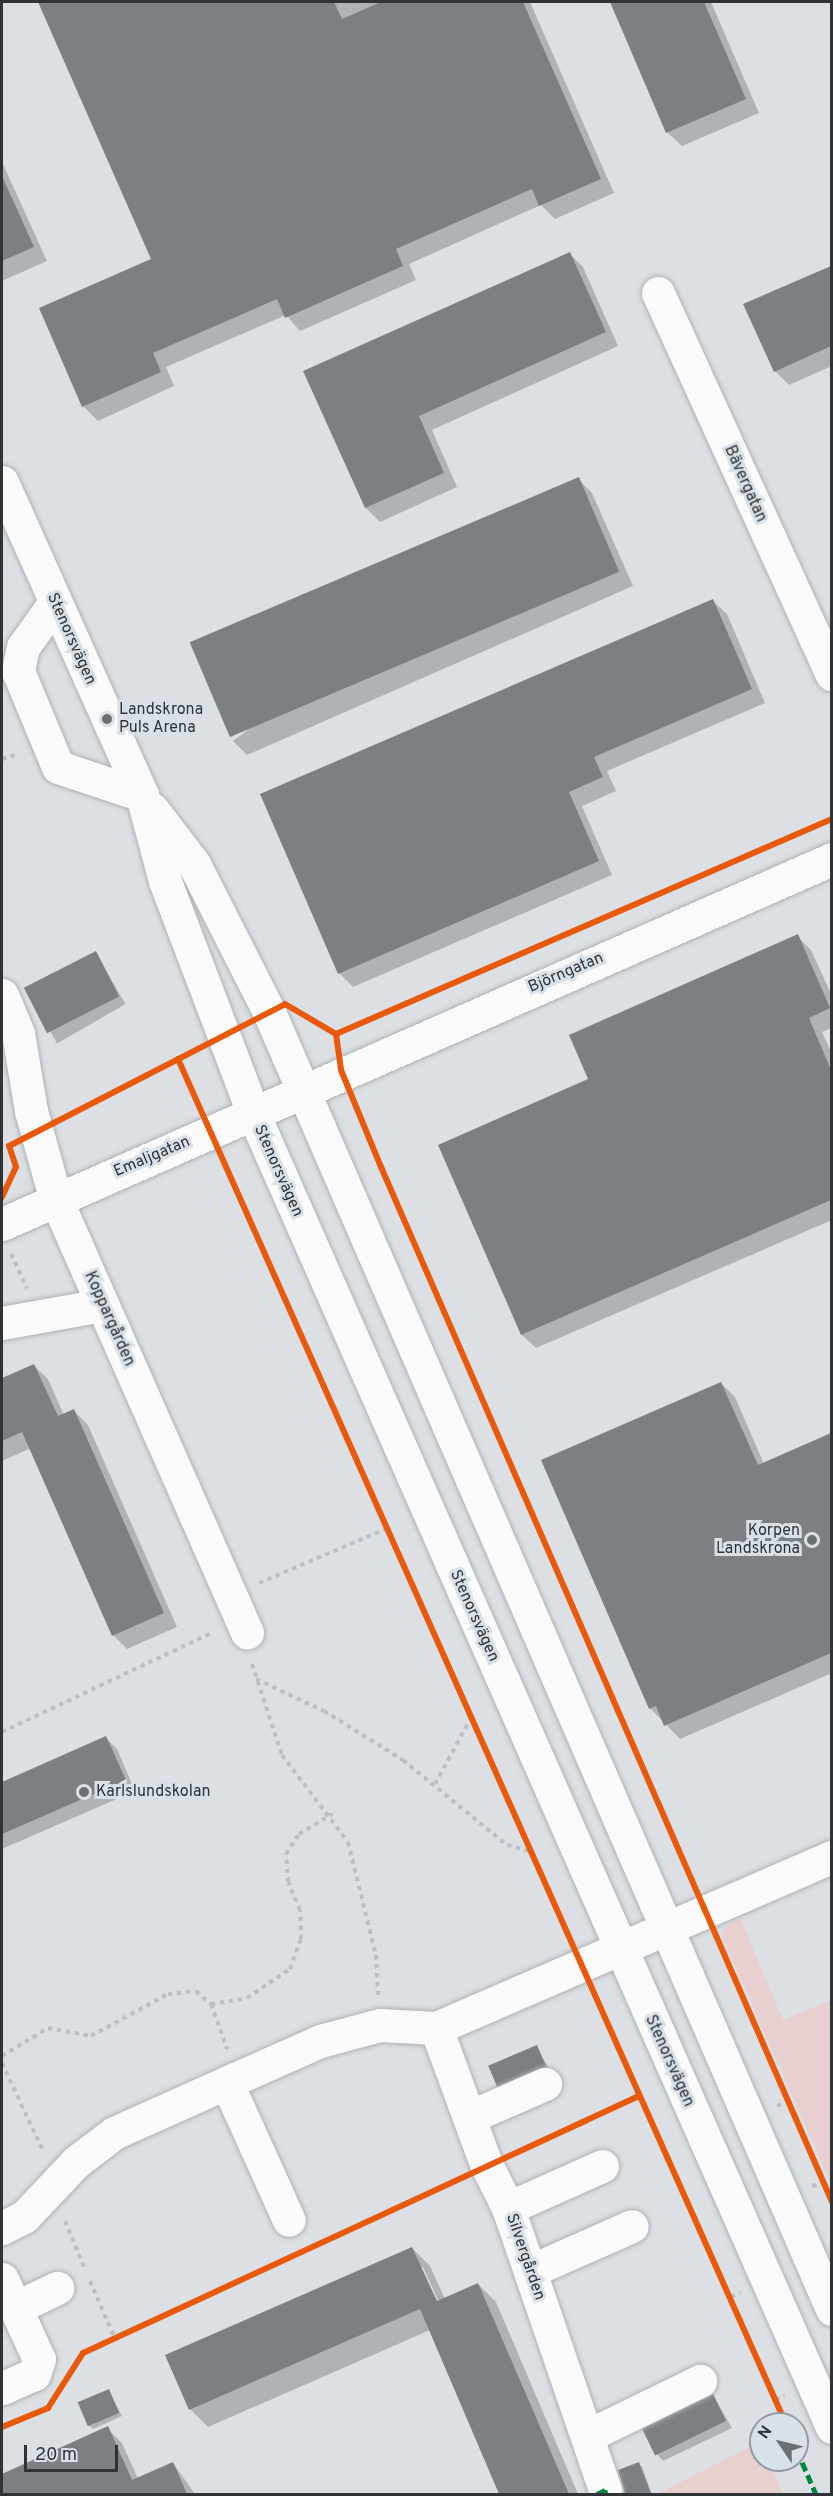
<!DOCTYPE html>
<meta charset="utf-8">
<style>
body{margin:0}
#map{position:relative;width:833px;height:2496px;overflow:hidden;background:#dce0e4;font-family:Overpass,sans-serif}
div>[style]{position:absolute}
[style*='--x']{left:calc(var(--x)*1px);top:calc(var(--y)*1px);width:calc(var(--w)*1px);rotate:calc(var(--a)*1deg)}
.green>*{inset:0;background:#e8cfd0}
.shadow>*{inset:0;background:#0003;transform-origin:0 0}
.building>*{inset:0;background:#7d8083;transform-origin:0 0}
.path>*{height:4px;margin-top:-2px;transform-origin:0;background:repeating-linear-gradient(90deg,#bebfc0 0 4.5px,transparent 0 9px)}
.roads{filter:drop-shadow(0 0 2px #aeb1b4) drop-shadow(0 0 2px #aeb1b4)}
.minor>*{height:33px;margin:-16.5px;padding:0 16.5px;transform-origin:16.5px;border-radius:16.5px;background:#fafafb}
.quiet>*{height:4.5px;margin-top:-2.25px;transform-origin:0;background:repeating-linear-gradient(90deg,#00873e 0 9px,transparent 0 13.5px)}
.cycleway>*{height:6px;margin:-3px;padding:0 3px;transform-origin:3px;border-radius:3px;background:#e8590c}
.dots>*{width:16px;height:16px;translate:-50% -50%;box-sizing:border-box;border:3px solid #d8e0e8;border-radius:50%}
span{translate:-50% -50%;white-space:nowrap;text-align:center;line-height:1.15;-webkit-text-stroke:6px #d8e0e8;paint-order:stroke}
.street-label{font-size:16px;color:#303336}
.poi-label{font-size:16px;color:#303336}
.left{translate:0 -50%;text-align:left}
.right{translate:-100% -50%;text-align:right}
.frame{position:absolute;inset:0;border:3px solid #303336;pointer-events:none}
.north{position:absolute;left:749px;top:2412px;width:60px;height:60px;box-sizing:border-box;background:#d8e0e8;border:2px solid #959ba1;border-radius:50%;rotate:305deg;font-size:16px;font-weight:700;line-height:24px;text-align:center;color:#303336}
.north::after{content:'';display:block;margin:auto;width:21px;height:27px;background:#6c7073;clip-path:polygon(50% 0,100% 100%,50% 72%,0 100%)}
.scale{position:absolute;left:24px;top:2445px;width:94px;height:27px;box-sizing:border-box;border:3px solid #303336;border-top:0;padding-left:8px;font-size:18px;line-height:21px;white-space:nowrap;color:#303336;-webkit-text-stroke:4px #d8e0e8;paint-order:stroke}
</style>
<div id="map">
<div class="green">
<div style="clip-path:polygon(740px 1918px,783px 2020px,831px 2000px,831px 2184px,722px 1937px,723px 1928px)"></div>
<div style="clip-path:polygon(757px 2443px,784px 2494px,657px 2494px)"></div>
</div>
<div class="shadow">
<div style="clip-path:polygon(40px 2px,530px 2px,614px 193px,555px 219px,541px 205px,409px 264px,416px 280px,300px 331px,286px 315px,166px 367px,174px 386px,98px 421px,84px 407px,41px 309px,153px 260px)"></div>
<div style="clip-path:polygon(612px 2px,711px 2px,759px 113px,682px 146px,668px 133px)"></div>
<div style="clip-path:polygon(2px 162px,47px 261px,2px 281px)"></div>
<div style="clip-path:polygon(569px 253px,583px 267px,618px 346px,432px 430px,457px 487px,380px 522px,366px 508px,305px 372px)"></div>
<div style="clip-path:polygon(832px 267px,832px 366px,789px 385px,775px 371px,745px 305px)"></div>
<div style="clip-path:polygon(578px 479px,592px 493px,633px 586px,247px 755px,233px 741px)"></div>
<div style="clip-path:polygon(713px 601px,727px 614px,765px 703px,607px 771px,616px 791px,582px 806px,612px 875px,353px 987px,339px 973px)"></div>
<div style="clip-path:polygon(797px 936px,811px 950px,832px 996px,832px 1028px,822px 1032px,832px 1054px,832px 1220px,536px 1348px,522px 1335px,440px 1146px,590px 1080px)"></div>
<div style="left:96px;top:953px;width:59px;height:79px;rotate:60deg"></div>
<div style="clip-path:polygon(34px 1366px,48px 1379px,64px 1415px,74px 1411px,88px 1425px,177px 1627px,127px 1649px,113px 1635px,31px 1448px,2px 1461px,2px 1380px)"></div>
<div style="clip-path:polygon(721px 1383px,735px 1397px,764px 1464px,832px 1435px,832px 1673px,680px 1739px,650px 1708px)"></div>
<div style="clip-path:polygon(106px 1738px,117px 1749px,135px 1791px,2px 1849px,2px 1783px)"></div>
<div style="clip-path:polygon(536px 2047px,552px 2073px,504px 2092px,497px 2084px)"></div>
<div style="clip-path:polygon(evenodd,412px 2248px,430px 2266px,445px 2299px,478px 2284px,496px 2302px,578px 2494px,501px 2494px,430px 2330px,208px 2427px,190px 2409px,412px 2248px,420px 2267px,423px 2267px,441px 2307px,439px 2308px,420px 2267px)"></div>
<div style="clip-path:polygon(109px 2391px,122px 2416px,93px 2429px,89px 2425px)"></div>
<div style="clip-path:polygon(713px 2395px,732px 2428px,663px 2461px,656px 2453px)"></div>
<div style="clip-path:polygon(107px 2428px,122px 2443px,138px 2479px,173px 2463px,195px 2494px,2px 2494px,2px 2475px)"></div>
<div style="clip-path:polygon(638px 2464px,642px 2467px,652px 2494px,627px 2494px,620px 2471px)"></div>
</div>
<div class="building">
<div style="clip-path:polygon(38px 2px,334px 2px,342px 19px,381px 2px,523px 2px,601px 179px,539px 206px,532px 189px,396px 249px,403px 266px,285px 318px,277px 299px,153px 353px,161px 372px,82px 407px,39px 308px,151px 259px)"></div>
<div style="clip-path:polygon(610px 2px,704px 2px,746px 99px,666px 133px)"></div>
<div style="clip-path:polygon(2px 176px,34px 247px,2px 261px)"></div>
<div style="clip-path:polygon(570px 252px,606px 332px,419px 416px,444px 473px,365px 508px,303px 371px)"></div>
<div style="clip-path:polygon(831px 266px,831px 346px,774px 372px,743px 304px)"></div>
<div style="left:579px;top:477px;width:103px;height:423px;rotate:67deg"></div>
<div style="clip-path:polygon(713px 599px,752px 689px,594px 757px,603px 777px,569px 792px,599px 861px,338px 974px,260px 794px)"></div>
<div style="clip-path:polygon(798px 934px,830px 1008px,809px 1018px,831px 1070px,831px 1200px,521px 1335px,438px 1145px,588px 1079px,569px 1035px)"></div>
<div style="left:96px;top:951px;width:51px;height:81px;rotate:63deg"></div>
<div style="clip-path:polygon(34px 1364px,58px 1416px,74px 1409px,164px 1613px,112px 1636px,22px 1432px,2px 1441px,2px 1378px)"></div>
<div style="clip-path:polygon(721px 1382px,758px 1465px,831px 1433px,831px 1653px,664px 1726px,656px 1706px,649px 1709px,541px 1460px)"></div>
<div style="clip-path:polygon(106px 1736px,126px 1780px,2px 1834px,2px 1782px)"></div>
<div style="left:537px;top:2045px;width:23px;height:53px;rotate:67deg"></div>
<div style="clip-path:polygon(412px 2247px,437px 2301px,478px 2283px,569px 2494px,499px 2494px,420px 2309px,189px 2410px,165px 2355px)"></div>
<div style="left:109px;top:2389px;width:26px;height:34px;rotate:67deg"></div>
<div style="left:713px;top:2394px;width:30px;height:79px;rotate:64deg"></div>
<div style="clip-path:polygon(108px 2426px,132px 2480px,173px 2462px,187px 2494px,2px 2494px,2px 2474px)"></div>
<div style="clip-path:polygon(639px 2462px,651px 2494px,625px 2494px,618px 2470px)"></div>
</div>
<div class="path">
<div style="--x:2;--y:759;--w:17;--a:-17"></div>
<div style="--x:11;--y:1254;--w:38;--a:65"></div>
<div style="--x:259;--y:1583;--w:140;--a:-23.1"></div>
<div style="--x:252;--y:1664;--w:96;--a:71.8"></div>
<div style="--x:282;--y:1755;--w:109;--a:52.8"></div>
<div style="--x:348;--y:1842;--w:116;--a:76.1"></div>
<div style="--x:376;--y:1955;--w:40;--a:87.1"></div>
<div style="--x:256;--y:1679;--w:75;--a:25.2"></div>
<div style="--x:324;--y:1711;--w:93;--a:31.8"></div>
<div style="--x:403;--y:1760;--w:134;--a:39.3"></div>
<div style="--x:507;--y:1845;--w:27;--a:15"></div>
<div style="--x:2;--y:1732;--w:231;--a:-25.3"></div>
<div style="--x:435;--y:1784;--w:77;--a:-61.4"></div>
<div style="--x:211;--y:2004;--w:36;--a:-9"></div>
<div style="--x:247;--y:1998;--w:52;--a:-34"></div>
<div style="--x:290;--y:1969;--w:32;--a:-70"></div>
<div style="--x:301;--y:1939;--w:29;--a:-92"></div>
<div style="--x:300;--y:1910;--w:30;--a:-113"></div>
<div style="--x:288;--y:1882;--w:28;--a:-94"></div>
<div style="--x:286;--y:1854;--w:24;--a:-57"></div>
<div style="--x:299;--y:1834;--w:39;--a:-31"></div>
<div style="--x:2;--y:2056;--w:54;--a:-31.3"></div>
<div style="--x:48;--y:2028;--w:44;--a:10.5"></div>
<div style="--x:91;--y:2036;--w:88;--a:-28.6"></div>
<div style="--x:168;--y:1994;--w:28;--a:-6"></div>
<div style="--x:196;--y:1991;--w:20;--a:41"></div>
<div style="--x:211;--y:2004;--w:48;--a:70.4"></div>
<div style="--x:2;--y:2063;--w:97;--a:65"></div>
<div style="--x:777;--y:2106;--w:12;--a:-24"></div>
<div style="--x:812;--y:2186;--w:11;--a:-15"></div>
<div style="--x:65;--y:2221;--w:52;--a:67.4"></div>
<div style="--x:90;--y:2281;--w:63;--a:66.7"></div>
<div style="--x:731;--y:2297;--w:10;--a:-24"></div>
<div style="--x:775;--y:2399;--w:10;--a:-17"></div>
</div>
<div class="roads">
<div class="minor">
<div style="--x:658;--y:293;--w:419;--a:65.5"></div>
<div style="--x:2;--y:482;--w:343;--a:65.9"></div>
<div style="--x:142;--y:795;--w:89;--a:75"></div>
<div style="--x:165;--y:881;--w:248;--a:69.2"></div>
<div style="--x:253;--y:1113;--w:1436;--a:66.22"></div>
<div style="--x:55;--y:602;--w:55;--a:125.4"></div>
<div style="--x:23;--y:647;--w:25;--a:102"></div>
<div style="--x:18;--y:671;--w:104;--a:67.4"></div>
<div style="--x:58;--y:767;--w:89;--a:18.4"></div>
<div style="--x:152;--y:809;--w:69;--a:52.6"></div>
<div style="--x:194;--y:864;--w:166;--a:63.1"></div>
<div style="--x:269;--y:1012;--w:1414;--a:66.54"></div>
<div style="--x:2;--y:995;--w:41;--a:67.2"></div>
<div style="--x:18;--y:1033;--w:79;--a:80.5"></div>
<div style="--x:31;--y:1111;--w:89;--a:74.4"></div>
<div style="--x:55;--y:1197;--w:476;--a:66.2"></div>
<div style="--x:2;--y:1224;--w:907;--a:-23.74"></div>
<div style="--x:2;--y:1323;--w:102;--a:-10.2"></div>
<div style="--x:436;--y:2028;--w:145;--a:69.8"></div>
<div style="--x:486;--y:2164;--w:49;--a:63.4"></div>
<div style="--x:508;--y:2208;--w:298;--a:71"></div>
<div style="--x:227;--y:2083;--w:150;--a:65.7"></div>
<div style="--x:469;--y:2117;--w:83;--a:-23.5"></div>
<div style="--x:508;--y:2208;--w:103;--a:-24.1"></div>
<div style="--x:2;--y:2228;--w:25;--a:-27"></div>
<div style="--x:24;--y:2217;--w:76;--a:-46.6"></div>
<div style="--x:76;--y:2162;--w:48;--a:-37.3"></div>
<div style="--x:114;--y:2133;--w:135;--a:-24.1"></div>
<div style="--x:237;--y:2078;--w:91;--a:-24"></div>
<div style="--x:320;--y:2041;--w:62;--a:-14.9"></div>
<div style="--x:380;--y:2025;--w:56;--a:3.1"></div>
<div style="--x:436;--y:2028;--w:431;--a:-23.4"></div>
<div style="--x:530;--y:2271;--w:111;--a:-23.8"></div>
<div style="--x:2;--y:2279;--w:88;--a:65.2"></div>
<div style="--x:39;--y:2359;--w:16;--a:108"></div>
<div style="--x:34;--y:2374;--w:35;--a:156"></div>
<div style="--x:15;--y:2308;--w:47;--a:-25.5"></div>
<div style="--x:587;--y:2436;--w:126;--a:-26"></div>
</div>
</div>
<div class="quiet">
<div style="--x:797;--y:2450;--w:48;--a:66.6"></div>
<div style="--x:597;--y:2494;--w:9;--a:-27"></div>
<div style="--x:605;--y:2490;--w:4;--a:76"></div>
</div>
<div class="cycleway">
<div style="--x:336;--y:1034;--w:36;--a:82"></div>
<div style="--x:341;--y:1070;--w:105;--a:67.6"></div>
<div style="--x:381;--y:1167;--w:1129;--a:66.45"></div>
<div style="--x:178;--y:1059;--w:1494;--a:65.99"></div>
<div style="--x:2;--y:1197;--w:33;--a:-65"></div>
<div style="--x:16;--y:1167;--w:22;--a:-108"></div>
<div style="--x:9;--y:1146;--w:310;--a:-27.2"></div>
<div style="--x:285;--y:1004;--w:59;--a:30.5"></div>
<div style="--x:336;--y:1034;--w:541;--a:-23.44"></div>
<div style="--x:2;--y:2427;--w:50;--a:-22.4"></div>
<div style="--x:48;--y:2408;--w:65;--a:-57.5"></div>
<div style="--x:83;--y:2353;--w:613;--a:-24.81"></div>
</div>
<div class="dots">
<div style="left:107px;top:719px;background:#6c7073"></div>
<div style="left:812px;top:1540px;background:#6c7073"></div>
<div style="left:84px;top:1792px;background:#6c7073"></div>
</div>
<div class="street-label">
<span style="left:745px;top:484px;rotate:66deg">Bävergatan</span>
<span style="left:71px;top:639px;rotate:66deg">Stenorsvägen</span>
<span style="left:566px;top:973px;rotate:-23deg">Björngatan</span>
<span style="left:152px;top:1157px;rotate:-23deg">Emaljgatan</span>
<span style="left:278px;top:1171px;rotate:66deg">Stenorsvägen</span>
<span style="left:109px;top:1319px;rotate:66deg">Koppargården</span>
<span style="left:474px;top:1616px;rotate:66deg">Stenorsvägen</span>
<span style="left:669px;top:2061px;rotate:66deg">Stenorsvägen</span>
<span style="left:525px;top:2257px;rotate:71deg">Silvergården</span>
</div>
<div class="poi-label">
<span class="left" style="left:119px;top:719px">Landskrona<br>Puls Arena</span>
<span class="right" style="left:800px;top:1540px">Korpen<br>Landskrona</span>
<span class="left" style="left:96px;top:1792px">Karlslundskolan</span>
</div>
<div class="frame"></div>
<div class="north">N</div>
<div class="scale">20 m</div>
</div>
